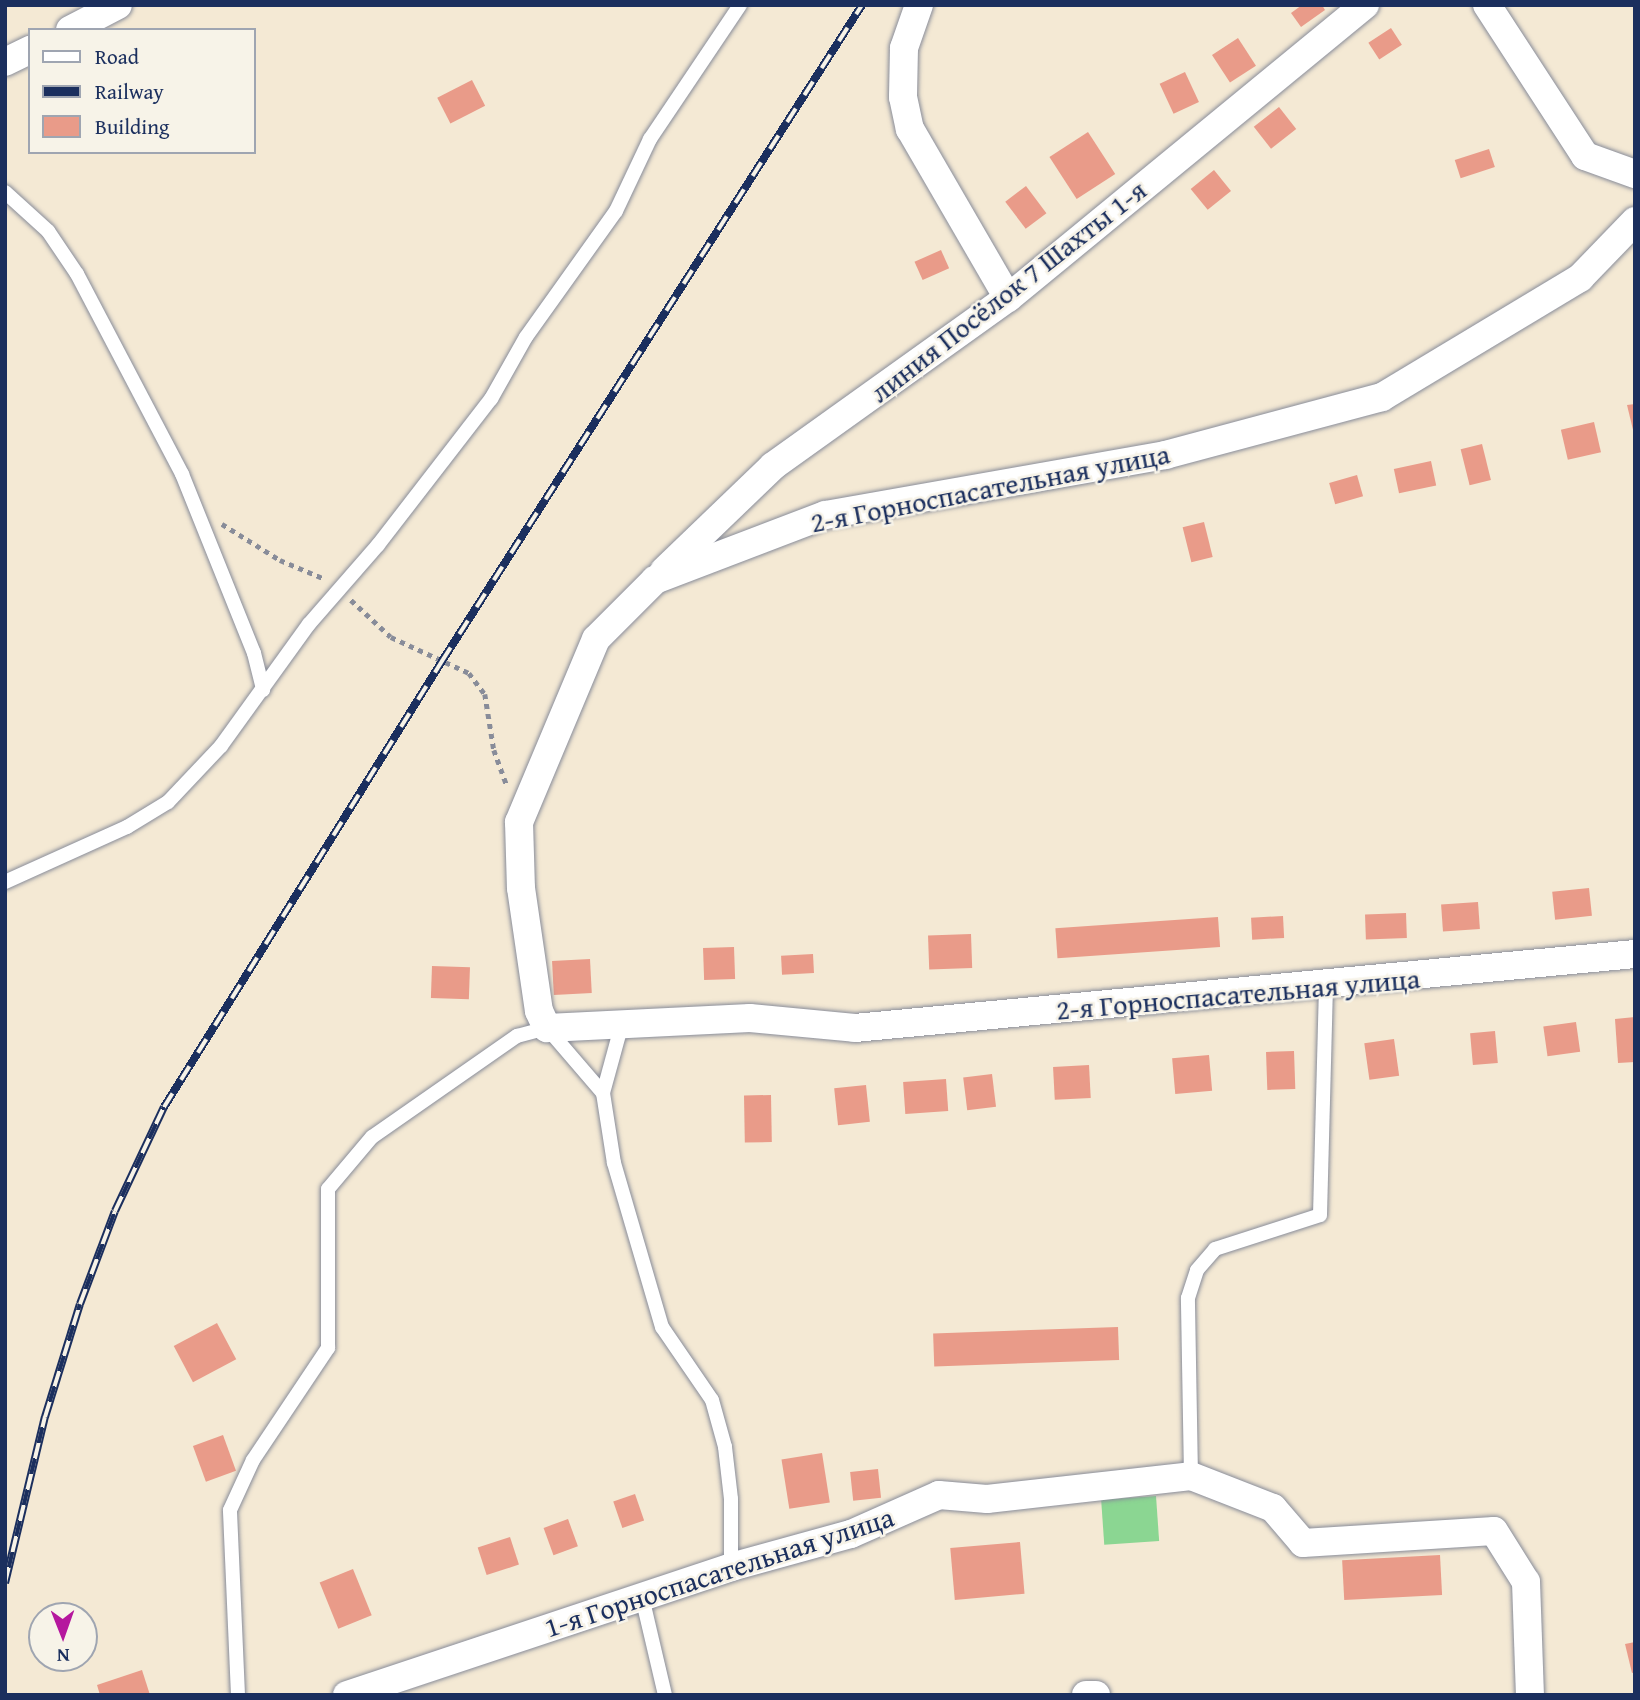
<!DOCTYPE html>
<meta charset="utf-8">
<style>
body{margin:0}
#map{position:relative;width:1640px;height:1700px;overflow:hidden;background:#f4e9d4;font-family:"Gentium Book Plus",serif}
div>[style]{position:absolute}
[style*='--x']{left:calc(var(--x)*1px);top:calc(var(--y)*1px);width:calc(var(--w)*1px);rotate:calc(var(--a)*1deg)}
.green>*{inset:0;background:#8bd692;transform-origin:0 0}
.building>*{inset:0;background:#e99b89;transform-origin:0 0}
.path>*{height:4.5px;margin-top:-2.25px;transform-origin:0;background:repeating-linear-gradient(90deg,#888c99 0 5px,transparent 0 10px)}
.roads{filter:drop-shadow(0 0 2px #888c99) drop-shadow(0 0 2px #888c99)}
.lane>*{height:14px;margin:-7px;padding:0 7px;transform-origin:7px;border-radius:7px;background:#fff}
.street>*{height:28px;margin:-14px;padding:0 14px;transform-origin:14px;border-radius:14px;background:#fff}
.rail>*{height:8px;margin-top:-4px;transform-origin:0;background:repeating-linear-gradient(90deg,#f7f3e8 0 16px,#1b2f5e 0 32px);box-sizing:border-box;border-block:2px solid #1b2f5e}
span{translate:-50% -50%;white-space:nowrap;text-align:center;line-height:1.15;-webkit-text-stroke:5px #f7f3e8;paint-order:stroke}
.street-label{font-size:28px;color:#1b2f5e}
.frame{position:absolute;inset:0;border:7px solid #1b2f5e;pointer-events:none}
.legend{position:absolute;left:28px;top:28px;width:228px;height:126px;box-sizing:border-box;background:#f7f3e8;border:2px solid #9fa5b1;margin:0;padding:9px 12px;list-style:none;font-size:21px;color:#1b2f5e}
.legend li{display:flex;align-items:center;gap:14px;height:35px}
.legend b{width:35px;border:2px solid #9fa5b1}
.north{position:absolute;left:28px;top:1602px;width:70px;height:70px;box-sizing:border-box;background:#f7f3e8;border:2px solid #9fa5b1;border-radius:50%;rotate:179deg;font-size:19px;font-weight:700;line-height:28px;text-align:center;color:#1b2f5e}
.north::after{content:'';display:block;margin:auto;width:24px;height:32px;background:#b5179e;clip-path:polygon(50% 0,100% 100%,50% 72%,0 100%)}
</style>
<div id="map">
<div class="green">
<div style="left:1156px;top:1496px;width:45px;height:55px;rotate:86deg"></div>
</div>
<div class="building">
<div style="clip-path:polygon(1302px 5px,1322px 5px,1325px 10px,1301px 27px,1291px 13px)"></div>
<div style="left:1391px;top:28px;width:20px;height:27px;rotate:57deg"></div>
<div style="left:1238px;top:38px;width:33px;height:31px;rotate:57deg"></div>
<div style="left:1185px;top:72px;width:33px;height:28px;rotate:65deg"></div>
<div style="left:472px;top:80px;width:29px;height:39px;rotate:63deg"></div>
<div style="left:1279px;top:107px;width:28px;height:32px;rotate:52deg"></div>
<div style="left:1088px;top:132px;width:50px;height:46px;rotate:57deg"></div>
<div style="left:1489px;top:149px;width:19px;height:36px;rotate:72deg"></div>
<div style="left:1214px;top:170px;width:27px;height:30px;rotate:51deg"></div>
<div style="left:1026px;top:186px;width:34px;height:26px;rotate:53deg"></div>
<div style="left:941px;top:250px;width:20px;height:29px;rotate:66deg"></div>
<div style="clip-path:polygon(1635px 404px,1635px 434px,1634px 434px,1627px 405px)"></div>
<div style="left:1594px;top:422px;width:31px;height:34px;rotate:77deg"></div>
<div style="left:1482px;top:444px;width:37px;height:22px;rotate:76deg"></div>
<div style="left:1431px;top:461px;width:25px;height:38px;rotate:78deg"></div>
<div style="left:1357px;top:475px;width:22px;height:29px;rotate:74deg"></div>
<div style="left:1204px;top:522px;width:36px;height:22px;rotate:76deg"></div>
<div style="left:1589px;top:888px;width:28px;height:37px;rotate:84deg"></div>
<div style="left:1478px;top:902px;width:27px;height:37px;rotate:86deg"></div>
<div style="left:1406px;top:913px;width:25px;height:41px;rotate:88deg"></div>
<div style="left:1283px;top:916px;width:22px;height:32px;rotate:87deg"></div>
<div style="left:1218px;top:917px;width:30px;height:163px;rotate:86deg"></div>
<div style="left:971px;top:934px;width:34px;height:43px;rotate:88deg"></div>
<div style="left:734px;top:947px;width:32px;height:31px;rotate:88deg"></div>
<div style="left:813px;top:954px;width:19px;height:32px;rotate:87deg"></div>
<div style="left:590px;top:959px;width:34px;height:38px;rotate:87deg"></div>
<div style="left:432px;top:966px;width:38px;height:32px;rotate:2deg"></div>
<div style="clip-path:polygon(1635px 1017px,1635px 1062px,1618px 1063px,1615px 1019px)"></div>
<div style="left:1576px;top:1022px;width:30px;height:33px;rotate:82deg"></div>
<div style="left:1495px;top:1031px;width:32px;height:25px;rotate:85deg"></div>
<div style="left:1394px;top:1039px;width:37px;height:30px;rotate:82deg"></div>
<div style="left:1294px;top:1051px;width:38px;height:28px;rotate:88deg"></div>
<div style="left:1209px;top:1055px;width:36px;height:37px;rotate:85deg"></div>
<div style="left:1089px;top:1065px;width:33px;height:36px;rotate:87deg"></div>
<div style="left:992px;top:1074px;width:33px;height:29px;rotate:83deg"></div>
<div style="left:946px;top:1079px;width:32px;height:43px;rotate:86deg"></div>
<div style="left:866px;top:1085px;width:37px;height:32px;rotate:84deg"></div>
<div style="left:771px;top:1095px;width:47px;height:27px;rotate:89deg"></div>
<div style="left:217px;top:1323px;width:41px;height:49px;rotate:62deg"></div>
<div style="left:1118px;top:1327px;width:33px;height:185px;rotate:88deg"></div>
<div style="left:223px;top:1435px;width:38px;height:32px;rotate:70deg"></div>
<div style="left:822px;top:1453px;width:50px;height:41px;rotate:81deg"></div>
<div style="left:878px;top:1469px;width:29px;height:28px;rotate:84deg"></div>
<div style="left:635px;top:1494px;width:28px;height:23px;rotate:71deg"></div>
<div style="left:568px;top:1519px;width:29px;height:26px;rotate:70deg"></div>
<div style="left:510px;top:1537px;width:29px;height:34px;rotate:72deg"></div>
<div style="left:1020px;top:1542px;width:52px;height:70px;rotate:85deg"></div>
<div style="left:1440px;top:1555px;width:40px;height:98px;rotate:87deg"></div>
<div style="left:353px;top:1569px;width:50px;height:36px;rotate:68deg"></div>
<div style="clip-path:polygon(1635px 1642px,1635px 1672px,1632px 1673px,1625px 1644px)"></div>
<div style="clip-path:polygon(142px 1670px,150px 1695px,100px 1695px,97px 1685px)"></div>
</div>
<div class="path">
<div style="--x:222;--y:524;--w:68;--a:31.8"></div>
<div style="--x:280;--y:560;--w:49;--a:22.9"></div>
<div style="--x:351;--y:600;--w:54;--a:42.8"></div>
<div style="--x:391;--y:637;--w:86;--a:24.8"></div>
<div style="--x:469;--y:673;--w:26;--a:53"></div>
<div style="--x:485;--y:694;--w:57;--a:80.9"></div>
<div style="--x:494;--y:750;--w:37;--a:70"></div>
</div>
<div class="roads">
<div class="lane">
<div style="--x:5;--y:192;--w:58;--a:42.2"></div>
<div style="--x:48;--y:231;--w:52;--a:56"></div>
<div style="--x:77;--y:274;--w:226;--a:62.3"></div>
<div style="--x:182;--y:474;--w:193;--a:68.1"></div>
<div style="--x:254;--y:653;--w:38;--a:76"></div>
<div style="--x:5;--y:882;--w:134;--a:-24.3"></div>
<div style="--x:127;--y:827;--w:48;--a:-31.4"></div>
<div style="--x:168;--y:802;--w:77;--a:-46.6"></div>
<div style="--x:221;--y:746;--w:150;--a:-54.2"></div>
<div style="--x:309;--y:624;--w:105;--a:-48.9"></div>
<div style="--x:378;--y:545;--w:185;--a:-52.3"></div>
<div style="--x:491;--y:399;--w:71;--a:-60.6"></div>
<div style="--x:526;--y:337;--w:155;--a:-54.5"></div>
<div style="--x:616;--y:211;--w:80;--a:-64.7"></div>
<div style="--x:650;--y:139;--w:161;--a:-56.1"></div>
<div style="--x:603;--y:1093;--w:68;--a:-74.7"></div>
<div style="--x:1191;--y:1476;--w:178;--a:-91"></div>
<div style="--x:1188;--y:1298;--w:29;--a:-72"></div>
<div style="--x:1197;--y:1270;--w:28;--a:-49"></div>
<div style="--x:1215;--y:1249;--w:110;--a:-17.9"></div>
<div style="--x:1320;--y:1215;--w:228;--a:-88.5"></div>
<div style="--x:642;--y:1597;--w:101;--a:76.8"></div>
<div style="--x:238;--y:1695;--w:185;--a:-92.5"></div>
<div style="--x:230;--y:1510;--w:55;--a:-65.3"></div>
<div style="--x:253;--y:1460;--w:135;--a:-56.2"></div>
<div style="--x:328;--y:1348;--w:159;--a:-90"></div>
<div style="--x:328;--y:1189;--w:68;--a:-49.8"></div>
<div style="--x:372;--y:1137;--w:177;--a:-34.9"></div>
<div style="--x:517;--y:1036;--w:31;--a:-15"></div>
<div style="--x:547;--y:1028;--w:86;--a:49.3"></div>
<div style="--x:603;--y:1093;--w:71;--a:81.1"></div>
<div style="--x:614;--y:1163;--w:171;--a:73.7"></div>
<div style="--x:662;--y:1327;--w:88;--a:55.6"></div>
<div style="--x:712;--y:1400;--w:49;--a:74.5"></div>
<div style="--x:725;--y:1447;--w:52;--a:83.4"></div>
<div style="--x:731;--y:1499;--w:68;--a:90"></div>
</div>
<div class="street">
<div style="--x:919;--y:5;--w:46;--a:109.2"></div>
<div style="--x:904;--y:48;--w:49;--a:91.2"></div>
<div style="--x:903;--y:97;--w:33;--a:78"></div>
<div style="--x:910;--y:129;--w:195;--a:59.9"></div>
<div style="--x:1487;--y:5;--w:180;--a:57"></div>
<div style="--x:1585;--y:156;--w:53;--a:19.8"></div>
<div style="--x:70;--y:30;--w:54;--a:-27.5"></div>
<div style="--x:5;--y:62;--w:28;--a:-26"></div>
<div style="--x:1635;--y:221;--w:79;--a:134"></div>
<div style="--x:1580;--y:278;--w:231;--a:149"></div>
<div style="--x:1382;--y:397;--w:224;--a:165"></div>
<div style="--x:1166;--y:455;--w:346;--a:170"></div>
<div style="--x:825;--y:515;--w:182;--a:159.1"></div>
<div style="--x:655;--y:580;--w:83;--a:135"></div>
<div style="--x:596;--y:639;--w:199;--a:112.8"></div>
<div style="--x:519;--y:822;--w:66;--a:88.3"></div>
<div style="--x:521;--y:888;--w:124;--a:81.7"></div>
<div style="--x:539;--y:1011;--w:19;--a:65"></div>
<div style="--x:547;--y:1028;--w:203;--a:-2.8"></div>
<div style="--x:750;--y:1018;--w:105;--a:5.4"></div>
<div style="--x:855;--y:1028;--w:784;--a:-5.42"></div>
<div style="--x:664;--y:571;--w:151;--a:-43.9"></div>
<div style="--x:773;--y:466;--w:289;--a:-35.6"></div>
<div style="--x:1008;--y:298;--w:462;--a:-39.4"></div>
<div style="--x:347;--y:1695;--w:405;--a:-18.4"></div>
<div style="--x:731;--y:1567;--w:124;--a:-15.4"></div>
<div style="--x:851;--y:1534;--w:96;--a:-23.9"></div>
<div style="--x:939;--y:1495;--w:48;--a:4.8"></div>
<div style="--x:987;--y:1499;--w:205;--a:-6.4"></div>
<div style="--x:1191;--y:1476;--w:88;--a:21.3"></div>
<div style="--x:1273;--y:1508;--w:46;--a:49.4"></div>
<div style="--x:1303;--y:1543;--w:191;--a:-3.6"></div>
<div style="--x:1494;--y:1531;--w:60;--a:57.9"></div>
<div style="--x:1526;--y:1582;--w:113;--a:88"></div>
<div style="--x:1086;--y:1695;--w:10;--a:0"></div>
</div>
</div>
<div class="rail">
<div style="--x:5;--y:1583;--w:171;--a:-76.5"></div>
<div style="--x:45;--y:1417;--w:118;--a:-72.8"></div>
<div style="--x:80;--y:1304;--w:99;--a:-69.4"></div>
<div style="--x:115;--y:1211;--w:115;--a:-64.8"></div>
<div style="--x:164;--y:1107;--w:526;--a:-58.06"></div>
<div style="--x:442;--y:661;--w:779;--a:-57.37"></div>
</div>
<div class="street-label">
<span style="left:1008px;top:291px;rotate:-38deg">линия Посёлок 7 Шахты 1-я</span>
<span style="left:990px;top:488px;rotate:-11deg">2-я Горноспасательная улица</span>
<span style="left:1238px;top:994px;rotate:-5deg">2-я Горноспасательная улица</span>
<span style="left:719px;top:1572px;rotate:-18deg">1-я Горноспасательная улица</span>
</div>
<div class="frame"></div>
<ul class="legend">
<li><b style="height:9px;background:#fff"></b>Road</li>
<li><b style="height:9px;background:#1b2f5e"></b>Railway</li>
<li><b style="height:19px;background:#e99b89"></b>Building</li>
</ul>
<div class="north">N</div>
</div>
